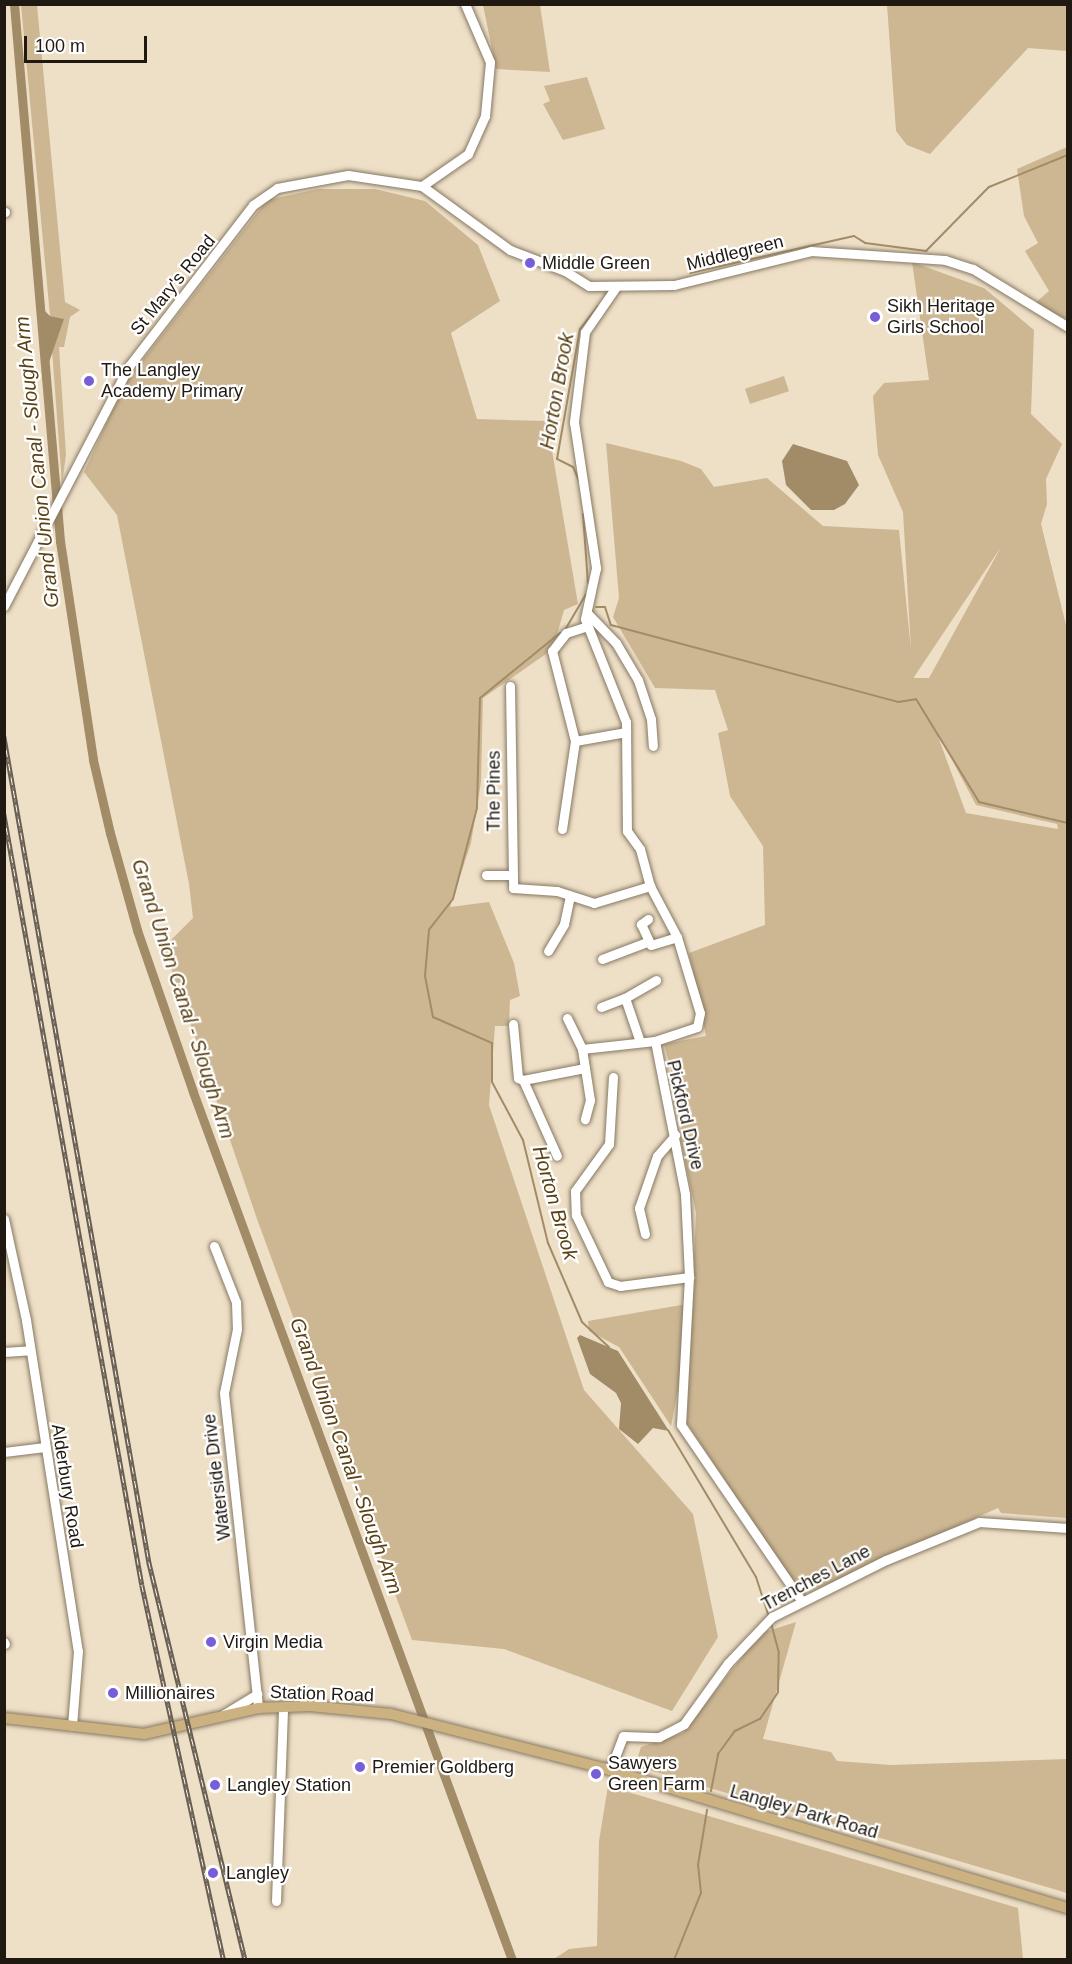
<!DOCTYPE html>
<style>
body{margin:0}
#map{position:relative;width:1072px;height:1964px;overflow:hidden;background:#eedfc7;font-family:Arial,sans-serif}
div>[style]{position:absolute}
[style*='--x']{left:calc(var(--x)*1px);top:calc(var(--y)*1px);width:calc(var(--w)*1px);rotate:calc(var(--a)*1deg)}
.green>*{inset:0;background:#cdb793;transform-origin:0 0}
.water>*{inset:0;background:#a28c68}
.stream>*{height:2px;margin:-1px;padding:0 1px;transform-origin:1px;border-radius:1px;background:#a28c68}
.canal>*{height:9px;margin:-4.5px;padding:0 4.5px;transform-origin:4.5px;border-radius:4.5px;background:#a28c68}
.roads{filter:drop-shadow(0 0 2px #867862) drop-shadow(0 0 2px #867862)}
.minor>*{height:9px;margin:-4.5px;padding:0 4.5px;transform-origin:4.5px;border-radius:4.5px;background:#fff}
.major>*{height:10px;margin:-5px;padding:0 5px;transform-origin:5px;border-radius:5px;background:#ccb281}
.rail>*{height:4.5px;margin-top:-2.25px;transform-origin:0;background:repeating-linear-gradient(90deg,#fff 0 7px,#685e51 0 14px);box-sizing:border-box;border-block:2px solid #685e51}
.dots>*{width:16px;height:16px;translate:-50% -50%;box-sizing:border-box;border:3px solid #fff;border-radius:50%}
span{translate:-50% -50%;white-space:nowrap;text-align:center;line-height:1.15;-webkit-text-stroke:4.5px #fff;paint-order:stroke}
.street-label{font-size:18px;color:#1f1911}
.poi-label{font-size:18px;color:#1f1911}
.left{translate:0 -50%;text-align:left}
.water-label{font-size:20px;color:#5a4215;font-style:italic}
.frame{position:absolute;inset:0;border:6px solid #1f1911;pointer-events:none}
.scale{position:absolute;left:24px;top:36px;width:123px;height:27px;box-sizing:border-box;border:3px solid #1f1911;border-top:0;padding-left:8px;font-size:18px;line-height:21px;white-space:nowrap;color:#1f1911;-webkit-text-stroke:4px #fff;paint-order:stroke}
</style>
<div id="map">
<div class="green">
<div style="clip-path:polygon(21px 5px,37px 5px,65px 302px,80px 310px,70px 317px,64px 347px,59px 347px,66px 455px,62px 484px,52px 350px,61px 319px,50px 316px)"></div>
<div style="clip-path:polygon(483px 5px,540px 5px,550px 72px,496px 69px)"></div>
<div style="clip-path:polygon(887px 5px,1067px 5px,1067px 51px,1028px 48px,930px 154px,907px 145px,896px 131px)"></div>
<div style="clip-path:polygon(587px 77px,605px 129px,563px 140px,543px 104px,550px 101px,544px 86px)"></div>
<div style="clip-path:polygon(1067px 147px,1067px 319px,1033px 305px,1049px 291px,1025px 251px,1038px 243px,1024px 216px,1017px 169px)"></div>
<div style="clip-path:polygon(318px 189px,375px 189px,425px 201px,478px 245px,500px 301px,451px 333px,477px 419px,547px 421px,578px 604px,564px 610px,553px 649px,483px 698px,481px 782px,471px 843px,450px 907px,489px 902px,514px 963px,520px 996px,510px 1000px,509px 1026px,495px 1026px,489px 1105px,584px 1390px,693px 1514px,718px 1637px,672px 1711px,504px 1649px,412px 1640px,257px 1219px,164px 947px,193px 918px,189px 884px,117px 515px,84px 472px,125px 383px,267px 200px)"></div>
<div style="clip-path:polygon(evenodd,912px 262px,984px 288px,1034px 330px,1031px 414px,1062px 444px,1046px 479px,1047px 504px,1041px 524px,1068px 633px,1067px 1518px,1001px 1513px,998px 1508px,801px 1596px,687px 1423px,696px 1213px,679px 1132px,685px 1121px,664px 1044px,706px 1036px,689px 953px,765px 925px,763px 846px,730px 796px,718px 733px,728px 730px,715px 690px,655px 688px,613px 617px,619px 598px,606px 443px,681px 461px,701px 469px,714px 487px,767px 478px,823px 526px,899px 530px,911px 650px,903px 512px,878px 455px,873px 396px,884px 383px,929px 380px,912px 262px,1001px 547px,929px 678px,914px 678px,914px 677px,1001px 547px,912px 262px,935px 728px,976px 805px,1057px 824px,1058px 829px,966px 813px,935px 728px)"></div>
<div style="left:784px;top:376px;width:16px;height:41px;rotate:72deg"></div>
<div style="clip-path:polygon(687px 1304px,679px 1385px,671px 1426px,619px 1347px,589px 1331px,588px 1321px)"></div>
<div style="clip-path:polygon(796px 1622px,763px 1739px,831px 1752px,837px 1761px,891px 1765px,1067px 1759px,1067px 1893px,635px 1766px,641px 1747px,683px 1733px,761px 1633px)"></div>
<div style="clip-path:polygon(608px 1786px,1018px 1908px,1023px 1959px,554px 1959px,569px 1949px,597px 1946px,599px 1841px)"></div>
</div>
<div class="water">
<div style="clip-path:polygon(40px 306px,50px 316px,64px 319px,46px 371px)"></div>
<div style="clip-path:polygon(793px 444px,847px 461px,859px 485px,845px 504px,834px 510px,811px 510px,786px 485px,782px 461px)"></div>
<div style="clip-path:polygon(580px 1335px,618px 1351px,669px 1431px,653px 1428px,638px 1444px,619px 1429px,621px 1403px,616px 1393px,590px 1374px,577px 1338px)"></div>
</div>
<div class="stream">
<div style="--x:690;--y:273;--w:168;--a:-12.7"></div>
<div style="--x:854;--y:236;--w:13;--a:32"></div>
<div style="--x:865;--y:243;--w:62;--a:7.5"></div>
<div style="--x:926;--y:251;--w:90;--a:-45.5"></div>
<div style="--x:989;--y:187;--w:85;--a:-22.1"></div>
<div style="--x:579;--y:481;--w:15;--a:-113"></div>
<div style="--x:573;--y:467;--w:18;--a:-153"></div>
<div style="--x:557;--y:459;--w:132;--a:-80"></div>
<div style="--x:580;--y:329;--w:29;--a:-52"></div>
<div style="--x:583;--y:514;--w:69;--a:85.9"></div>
<div style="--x:596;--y:607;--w:9;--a:0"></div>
<div style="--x:605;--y:607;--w:19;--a:72"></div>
<div style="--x:611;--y:625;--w:297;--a:15"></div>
<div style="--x:898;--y:702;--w:18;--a:-9"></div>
<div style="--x:916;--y:699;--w:121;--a:58.5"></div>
<div style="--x:979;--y:802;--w:91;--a:13.3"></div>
<div style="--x:565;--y:630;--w:42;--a:-59.7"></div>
<div style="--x:560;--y:633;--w:103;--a:140.9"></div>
<div style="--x:480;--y:698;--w:110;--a:91.6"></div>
<div style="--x:477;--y:808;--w:94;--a:104.8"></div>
<div style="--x:453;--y:899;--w:39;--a:128"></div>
<div style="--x:429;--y:930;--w:46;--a:95"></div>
<div style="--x:425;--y:976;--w:42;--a:79"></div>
<div style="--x:433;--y:1017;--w:64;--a:23.8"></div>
<div style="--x:492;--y:1043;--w:39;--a:90"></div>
<div style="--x:492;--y:1082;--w:66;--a:61.9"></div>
<div style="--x:523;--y:1140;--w:106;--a:76.4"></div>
<div style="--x:548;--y:1243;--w:86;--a:66.7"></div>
<div style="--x:582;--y:1322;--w:37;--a:43"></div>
<div style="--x:668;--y:1430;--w:171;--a:59.1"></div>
<div style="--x:756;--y:1577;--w:42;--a:72"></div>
<div style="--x:711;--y:1791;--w:38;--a:-79"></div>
<div style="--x:718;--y:1754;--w:29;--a:-54"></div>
<div style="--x:735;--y:1731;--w:28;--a:-26"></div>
<div style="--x:760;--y:1719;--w:32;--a:-56"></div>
<div style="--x:778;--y:1692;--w:39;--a:-89"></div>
<div style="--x:779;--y:1653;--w:31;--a:-105"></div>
<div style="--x:674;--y:1960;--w:72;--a:-68.1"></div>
<div style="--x:701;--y:1893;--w:28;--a:-96"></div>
<div style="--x:698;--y:1865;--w:56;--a:-80.7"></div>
</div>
<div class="canal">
<div style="--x:14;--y:4;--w:539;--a:85.1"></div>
<div style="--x:60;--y:541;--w:221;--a:81.4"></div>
<div style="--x:93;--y:760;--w:75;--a:76.9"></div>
<div style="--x:110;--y:833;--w:101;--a:74.4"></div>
<div style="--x:137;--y:930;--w:171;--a:70.9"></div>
<div style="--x:193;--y:1092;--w:925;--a:69.82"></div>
</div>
<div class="roads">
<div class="minor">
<div style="--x:422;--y:186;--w:56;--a:-34.8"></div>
<div style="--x:468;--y:154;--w:42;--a:-65.9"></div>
<div style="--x:485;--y:116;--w:54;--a:-84.7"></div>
<div style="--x:490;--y:62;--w:63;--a:-113.3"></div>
<div style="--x:4;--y:212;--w:1;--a:0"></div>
<div style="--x:616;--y:287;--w:55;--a:124.6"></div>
<div style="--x:585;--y:332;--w:91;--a:97"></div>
<div style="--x:574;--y:422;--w:148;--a:81.4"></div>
<div style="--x:596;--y:568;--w:52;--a:102.2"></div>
<div style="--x:585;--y:619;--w:111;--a:68.3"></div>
<div style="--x:626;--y:722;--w:109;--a:89.5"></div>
<div style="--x:627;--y:831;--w:22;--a:54"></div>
<div style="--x:640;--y:849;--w:38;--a:75"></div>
<div style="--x:650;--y:886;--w:58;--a:62.1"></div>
<div style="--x:677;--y:937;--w:79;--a:73.2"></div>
<div style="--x:700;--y:1013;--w:14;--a:102"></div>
<div style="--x:697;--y:1027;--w:44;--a:161.6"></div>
<div style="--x:4;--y:606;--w:271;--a:-62.5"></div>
<div style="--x:129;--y:366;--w:203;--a:-52.4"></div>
<div style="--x:253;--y:205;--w:29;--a:-35"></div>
<div style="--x:277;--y:188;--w:72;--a:-10.4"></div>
<div style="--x:348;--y:175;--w:75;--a:8.5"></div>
<div style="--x:422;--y:186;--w:109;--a:36"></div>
<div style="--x:510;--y:250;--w:59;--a:20.9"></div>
<div style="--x:565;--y:271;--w:28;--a:32"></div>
<div style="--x:589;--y:286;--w:85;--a:-0.7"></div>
<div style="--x:674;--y:285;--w:141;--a:-13.9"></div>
<div style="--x:811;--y:251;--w:134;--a:3.8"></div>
<div style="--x:945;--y:260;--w:29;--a:18"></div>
<div style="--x:973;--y:269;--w:111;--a:31.4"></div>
<div style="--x:587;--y:613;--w:42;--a:46"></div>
<div style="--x:616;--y:643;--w:43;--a:59.3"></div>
<div style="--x:638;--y:680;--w:41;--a:71.6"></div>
<div style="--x:651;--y:719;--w:27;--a:86"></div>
<div style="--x:510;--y:686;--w:202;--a:89.1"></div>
<div style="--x:513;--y:888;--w:44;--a:3.9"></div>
<div style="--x:557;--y:891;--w:39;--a:18"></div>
<div style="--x:594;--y:903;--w:59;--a:-16.9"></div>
<div style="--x:575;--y:741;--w:52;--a:-10"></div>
<div style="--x:562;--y:829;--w:89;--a:-81.6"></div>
<div style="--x:575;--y:741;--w:93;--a:-104.3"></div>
<div style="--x:552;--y:651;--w:23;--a:-52"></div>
<div style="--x:566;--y:633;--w:22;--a:-18"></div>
<div style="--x:486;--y:875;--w:25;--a:0"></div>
<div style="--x:648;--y:919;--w:9;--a:144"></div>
<div style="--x:641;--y:924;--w:23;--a:65"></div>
<div style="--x:651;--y:945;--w:27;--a:-17"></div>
<div style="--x:548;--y:951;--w:31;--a:-59"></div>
<div style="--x:564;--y:924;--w:29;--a:-78"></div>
<div style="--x:602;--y:959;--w:48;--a:-20.7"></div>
<div style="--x:625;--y:998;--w:36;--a:-30"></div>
<div style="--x:601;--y:1007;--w:26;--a:-21"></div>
<div style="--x:625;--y:998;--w:43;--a:71.1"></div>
<div style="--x:567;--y:1018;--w:34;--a:64"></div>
<div style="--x:582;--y:1049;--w:73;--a:-6.3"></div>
<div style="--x:513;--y:1024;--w:54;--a:84.7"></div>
<div style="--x:518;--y:1078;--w:5;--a:22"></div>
<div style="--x:523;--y:1080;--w:83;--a:65.9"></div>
<div style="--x:655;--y:1041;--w:156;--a:78.9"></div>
<div style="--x:685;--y:1194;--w:83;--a:87.2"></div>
<div style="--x:689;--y:1277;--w:148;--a:93.1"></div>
<div style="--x:681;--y:1425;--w:214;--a:55.6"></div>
<div style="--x:582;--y:1049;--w:52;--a:81.1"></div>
<div style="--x:590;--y:1100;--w:20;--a:105"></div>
<div style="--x:613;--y:1077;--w:67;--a:93.4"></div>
<div style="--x:609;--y:1144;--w:58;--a:125.9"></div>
<div style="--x:575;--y:1191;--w:24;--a:88"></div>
<div style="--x:576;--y:1215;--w:74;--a:64.5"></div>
<div style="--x:608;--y:1282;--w:13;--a:18"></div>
<div style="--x:620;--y:1286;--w:70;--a:-7.4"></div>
<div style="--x:523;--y:1080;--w:63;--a:-11"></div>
<div style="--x:4;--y:1219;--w:103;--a:77.7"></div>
<div style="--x:26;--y:1320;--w:335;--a:81.1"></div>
<div style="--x:78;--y:1651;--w:75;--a:94.6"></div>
<div style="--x:645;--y:1234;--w:27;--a:-103"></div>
<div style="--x:639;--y:1208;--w:55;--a:-70.9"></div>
<div style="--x:657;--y:1156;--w:28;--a:-49"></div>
<div style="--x:214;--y:1246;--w:60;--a:68.6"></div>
<div style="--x:236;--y:1302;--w:27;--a:88"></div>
<div style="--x:237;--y:1329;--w:65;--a:101.5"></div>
<div style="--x:224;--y:1393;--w:317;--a:83.8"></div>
<div style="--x:4;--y:1352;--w:26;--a:-4"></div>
<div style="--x:4;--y:1452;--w:39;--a:-7"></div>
<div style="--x:4;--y:1642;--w:2;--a:63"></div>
<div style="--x:224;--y:1714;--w:39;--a:-31"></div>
<div style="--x:610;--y:1770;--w:36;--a:-69"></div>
<div style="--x:623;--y:1736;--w:36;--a:2"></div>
<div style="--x:659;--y:1737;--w:28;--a:-27"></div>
<div style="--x:684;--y:1724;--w:75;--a:-54.2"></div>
<div style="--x:728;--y:1663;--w:64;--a:-46.3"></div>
<div style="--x:772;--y:1617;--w:127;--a:-26.6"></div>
<div style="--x:886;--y:1560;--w:100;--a:-22.2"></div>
<div style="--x:979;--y:1522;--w:89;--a:3.9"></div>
<div style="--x:276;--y:1901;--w:194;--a:-87.9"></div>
</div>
<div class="major">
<div style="--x:4;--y:1718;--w:141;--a:6.5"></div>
<div style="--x:144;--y:1734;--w:117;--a:-12.8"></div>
<div style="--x:258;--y:1708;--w:52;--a:-2.2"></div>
<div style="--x:310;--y:1706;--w:81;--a:5.6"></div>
<div style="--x:391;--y:1714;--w:226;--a:14.3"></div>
<div style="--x:610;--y:1770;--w:478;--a:16.8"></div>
</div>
</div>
<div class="rail">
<div style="--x:4;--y:736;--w:839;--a:80.04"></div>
<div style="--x:149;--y:1562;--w:409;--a:76.4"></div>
<div style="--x:4;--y:814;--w:783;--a:79.85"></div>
<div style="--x:142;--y:1585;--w:384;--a:77.7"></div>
</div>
<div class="dots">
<div style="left:530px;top:263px;background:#775dd7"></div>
<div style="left:875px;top:317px;background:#775dd7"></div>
<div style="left:89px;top:381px;background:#775dd7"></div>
<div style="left:211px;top:1642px;background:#775dd7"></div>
<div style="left:113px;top:1693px;background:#775dd7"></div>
<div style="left:360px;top:1767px;background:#775dd7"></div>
<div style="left:596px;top:1774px;background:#775dd7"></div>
<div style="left:215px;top:1785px;background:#775dd7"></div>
<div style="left:213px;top:1873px;background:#775dd7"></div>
</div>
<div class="street-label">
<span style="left:735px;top:253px;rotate:-14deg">Middlegreen</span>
<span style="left:173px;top:285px;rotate:-51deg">St Mary's Road</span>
<span style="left:494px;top:791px;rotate:-90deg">The Pines</span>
<span style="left:685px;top:1115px;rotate:77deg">Pickford Drive</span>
<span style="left:217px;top:1477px;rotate:-97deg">Waterside Drive</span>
<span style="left:67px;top:1486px;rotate:81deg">Alderbury Road</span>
<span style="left:816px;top:1578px;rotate:-28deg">Trenches Lane</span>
<span style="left:322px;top:1694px;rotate:2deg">Station Road</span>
<span style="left:804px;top:1812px;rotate:16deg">Langley Park Road</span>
</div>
<div class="poi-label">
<span class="left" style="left:542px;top:263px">Middle Green</span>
<span class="left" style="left:887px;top:317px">Sikh Heritage<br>Girls School</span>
<span class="left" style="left:101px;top:381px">The Langley<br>Academy Primary</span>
<span class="left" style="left:223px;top:1642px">Virgin Media</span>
<span class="left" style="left:125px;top:1693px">Millionaires</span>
<span class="left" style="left:608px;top:1774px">Sawyers<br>Green Farm</span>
<span class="left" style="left:372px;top:1767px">Premier Goldberg</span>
<span class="left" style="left:227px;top:1785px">Langley Station</span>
<span class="left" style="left:226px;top:1873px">Langley</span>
</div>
<div class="water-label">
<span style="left:557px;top:391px;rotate:-80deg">Horton Brook</span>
<span style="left:37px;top:462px;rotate:-96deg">Grand Union Canal - Slough Arm</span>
<span style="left:183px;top:999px;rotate:72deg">Grand Union Canal - Slough Arm</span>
<span style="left:555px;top:1203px;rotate:74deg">Horton Brook</span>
<span style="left:346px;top:1456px;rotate:70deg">Grand Union Canal - Slough Arm</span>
</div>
<div class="frame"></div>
<div class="scale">100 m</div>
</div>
